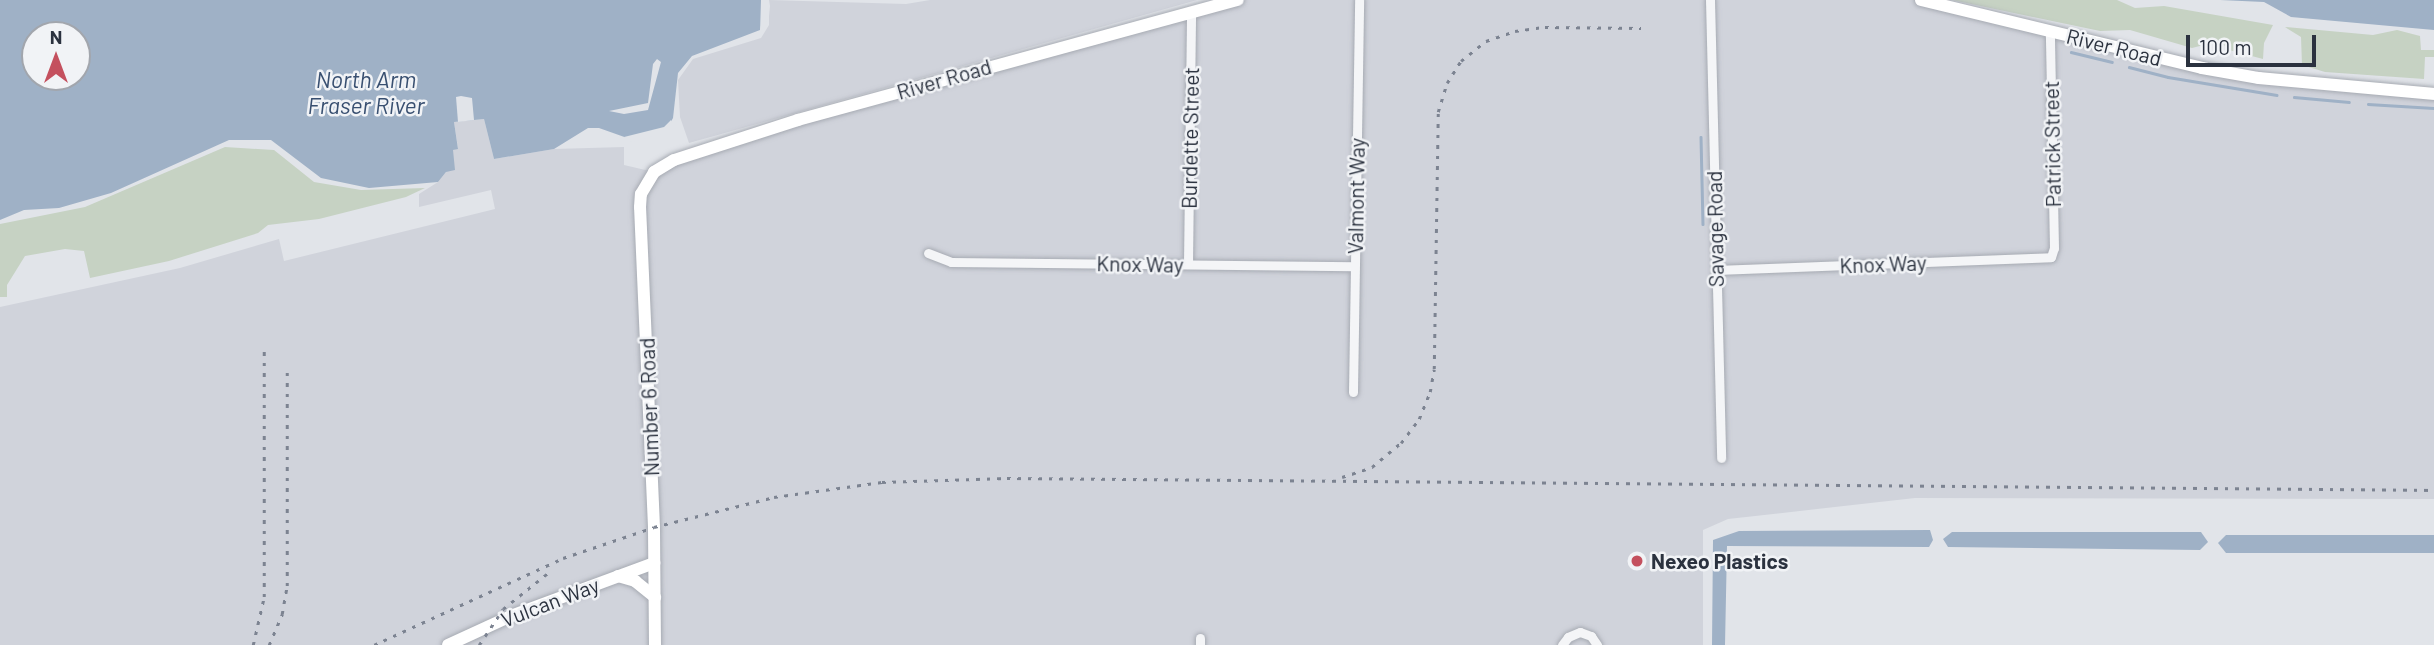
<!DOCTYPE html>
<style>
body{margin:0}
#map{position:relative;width:2434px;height:645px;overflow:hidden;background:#e1e4e9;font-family:Barlow,sans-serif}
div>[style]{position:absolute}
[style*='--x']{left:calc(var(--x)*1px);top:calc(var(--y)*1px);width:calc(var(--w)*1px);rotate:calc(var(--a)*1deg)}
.built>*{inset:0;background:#d0d3db}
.green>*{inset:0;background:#c6d2c3}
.water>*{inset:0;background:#9fb1c6}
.pier>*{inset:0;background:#e1e4e9}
.stream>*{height:2.5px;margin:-1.25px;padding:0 1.25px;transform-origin:1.25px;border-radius:1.25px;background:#9fb1c6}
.roads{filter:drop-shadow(0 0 2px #a7abb3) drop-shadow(0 0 2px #a7abb3)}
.street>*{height:9px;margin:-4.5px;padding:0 4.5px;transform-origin:4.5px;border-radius:4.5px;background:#f4f5f7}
.secondary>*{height:12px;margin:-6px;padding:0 6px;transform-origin:6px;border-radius:6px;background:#fff}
.rail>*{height:2.5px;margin-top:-1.25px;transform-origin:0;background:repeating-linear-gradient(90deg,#7c8391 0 3.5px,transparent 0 10.5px)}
.dots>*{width:19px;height:19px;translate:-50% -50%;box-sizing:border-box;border:4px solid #f1f3f6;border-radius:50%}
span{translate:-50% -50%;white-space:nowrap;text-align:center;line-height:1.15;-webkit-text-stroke:5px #f1f3f6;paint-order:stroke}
.street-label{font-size:21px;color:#2b323f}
.poi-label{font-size:21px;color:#2b323f;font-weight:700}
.left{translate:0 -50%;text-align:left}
.water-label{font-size:23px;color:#384f70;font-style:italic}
.north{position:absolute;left:21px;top:21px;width:70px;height:70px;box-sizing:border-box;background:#f1f3f6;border:2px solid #a2a6ad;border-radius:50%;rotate:0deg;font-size:19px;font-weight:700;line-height:28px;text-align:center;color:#2b323f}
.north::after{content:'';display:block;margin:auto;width:24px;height:32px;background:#c4505e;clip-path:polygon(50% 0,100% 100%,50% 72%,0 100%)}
.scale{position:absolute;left:2186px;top:35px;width:130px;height:32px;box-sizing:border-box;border:4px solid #2b323f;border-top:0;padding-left:9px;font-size:21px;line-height:24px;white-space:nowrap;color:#2b323f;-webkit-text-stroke:5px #f1f3f6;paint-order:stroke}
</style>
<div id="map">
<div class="built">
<div style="clip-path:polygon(769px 0,906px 4px,930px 0,1197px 0,689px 143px,680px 117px,678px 80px,693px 59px,761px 38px,769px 25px)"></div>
<div style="clip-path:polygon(1238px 0,1921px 0,2202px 68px,2434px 94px,2434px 499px,1915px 498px,1728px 519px,1703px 530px,1703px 645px,0 645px,0 307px,180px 268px,279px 239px,284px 261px,495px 209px,491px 190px,419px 207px,419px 194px,438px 182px,446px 172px,453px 150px,458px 148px,454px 122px,484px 119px,494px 159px,554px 149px,624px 147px,624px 165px,654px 172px,674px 160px)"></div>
</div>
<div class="green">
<div style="clip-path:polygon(1952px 0,2117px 0,2135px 8px,2164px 6px,2273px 25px,2264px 43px,2263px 59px,2229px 50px,2219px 41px,2192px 48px,2130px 30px,2100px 31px)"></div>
<div style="clip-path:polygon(2285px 27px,2373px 35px,2397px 30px,2420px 36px,2421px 50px,2434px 50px,2434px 57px,2425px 57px,2424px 79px,2325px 72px,2302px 65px,2301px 37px)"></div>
<div style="clip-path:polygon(225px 147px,274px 150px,314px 182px,361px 190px,425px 188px,406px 197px,319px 219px,268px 225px,258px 233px,169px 261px,90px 278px,84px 251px,65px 249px,25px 256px,7px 285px,7px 297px,0 297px,0 224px,85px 207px)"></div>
</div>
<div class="water">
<div style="clip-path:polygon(evenodd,0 0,767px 0,760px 30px,692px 56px,678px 73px,673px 118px,667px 129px,630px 139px,599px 128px,588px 128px,554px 149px,494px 159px,484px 119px,454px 122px,458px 149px,453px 150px,455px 170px,446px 172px,438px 182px,369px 188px,321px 178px,271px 140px,229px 140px,111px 193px,59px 208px,24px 210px,0 220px,0 0,35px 35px,77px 35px,77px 77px,35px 77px,35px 35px)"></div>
<div style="clip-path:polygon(2220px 0,2434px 0,2434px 30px,2291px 17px,2264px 2px)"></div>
<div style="clip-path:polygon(1930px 530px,1933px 540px,1929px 547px,1727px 546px,1725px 645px,1712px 645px,1713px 540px,1739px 531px)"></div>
<div style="clip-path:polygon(1952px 532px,2201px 532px,2208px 542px,2200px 550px,1948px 547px,1943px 539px)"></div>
<div style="clip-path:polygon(2226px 535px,2434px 535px,2434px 553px,2226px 553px,2218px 543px)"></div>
</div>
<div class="pier">
<div style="clip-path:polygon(761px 0,769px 0,770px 6px,769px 16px,760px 33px)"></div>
<div style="clip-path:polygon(657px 59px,661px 62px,648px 110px,624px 114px,609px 111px,648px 103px,653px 64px)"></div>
<div style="clip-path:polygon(461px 96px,472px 98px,474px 120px,458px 122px,456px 97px)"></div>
<div style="clip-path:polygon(671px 120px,673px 125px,665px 133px,631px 142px,624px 137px,664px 127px)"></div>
</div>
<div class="stream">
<div style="--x:2071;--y:52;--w:42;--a:13.7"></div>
<div style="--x:2129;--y:67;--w:40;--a:14.4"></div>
<div style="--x:2168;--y:77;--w:110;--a:9.4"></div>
<div style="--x:2294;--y:97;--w:55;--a:5.2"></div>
<div style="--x:2368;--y:104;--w:66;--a:3.5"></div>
<div style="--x:1701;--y:137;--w:87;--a:88.7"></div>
</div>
<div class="roads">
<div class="street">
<div style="--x:1710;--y:0;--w:458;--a:88.6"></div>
<div style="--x:928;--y:253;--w:25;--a:21"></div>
<div style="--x:951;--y:262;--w:403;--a:0.6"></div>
<div style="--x:1188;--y:264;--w:253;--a:-89.3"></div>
<div style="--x:1716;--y:270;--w:335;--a:-2.2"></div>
<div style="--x:2051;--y:257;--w:9;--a:-72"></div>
<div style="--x:2054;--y:248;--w:217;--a:-91.1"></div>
<div style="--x:1353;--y:392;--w:392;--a:-89.1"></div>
<div style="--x:1200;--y:645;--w:7;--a:-90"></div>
<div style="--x:1562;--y:645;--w:10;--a:-53"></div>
<div style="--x:1568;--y:637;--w:13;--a:-23"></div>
<div style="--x:1580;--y:632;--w:12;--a:20"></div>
<div style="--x:1591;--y:636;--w:11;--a:56"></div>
</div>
<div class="secondary">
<div style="--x:1921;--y:0;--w:289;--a:13.6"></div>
<div style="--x:2202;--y:68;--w:58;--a:10"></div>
<div style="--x:2259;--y:78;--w:176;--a:5.2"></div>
<div style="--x:618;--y:576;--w:18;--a:16"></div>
<div style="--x:635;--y:581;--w:26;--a:39"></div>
<div style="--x:448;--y:645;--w:69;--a:-24.7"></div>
<div style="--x:511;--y:616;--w:153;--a:-20.3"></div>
<div style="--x:655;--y:645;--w:118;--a:-90.5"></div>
<div style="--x:654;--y:527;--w:320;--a:-92.5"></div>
<div style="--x:640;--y:207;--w:13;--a:-86"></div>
<div style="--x:641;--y:194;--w:26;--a:-59"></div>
<div style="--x:654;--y:172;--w:23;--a:-31"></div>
<div style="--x:674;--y:160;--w:130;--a:-17.9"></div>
<div style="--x:798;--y:120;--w:456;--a:-15.3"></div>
</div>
</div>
<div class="rail">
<div style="--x:1342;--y:477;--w:32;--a:-18"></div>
<div style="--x:1372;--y:467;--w:38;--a:-40"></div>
<div style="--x:1401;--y:443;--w:30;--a:-53"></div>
<div style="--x:1419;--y:419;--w:29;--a:-68"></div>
<div style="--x:1430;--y:392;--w:23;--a:-80"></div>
<div style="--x:1434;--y:369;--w:257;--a:-89.1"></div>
<div style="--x:1438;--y:112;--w:30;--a:-73"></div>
<div style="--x:1447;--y:83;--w:26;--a:-58"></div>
<div style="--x:1461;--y:61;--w:32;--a:-39"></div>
<div style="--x:1486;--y:41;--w:31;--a:-19"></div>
<div style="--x:1515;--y:31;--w:30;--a:-8"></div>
<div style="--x:1545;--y:27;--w:96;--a:0.6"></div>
<div style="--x:253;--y:645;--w:49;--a:-77.1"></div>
<div style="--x:264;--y:597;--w:249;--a:-90"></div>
<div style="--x:269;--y:645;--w:34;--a:-67"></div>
<div style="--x:282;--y:614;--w:28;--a:-80"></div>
<div style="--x:287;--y:586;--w:219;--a:-90"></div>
<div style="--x:374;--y:645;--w:208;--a:-24.7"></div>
<div style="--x:563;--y:558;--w:96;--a:-18.8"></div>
<div style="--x:654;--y:527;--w:124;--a:-14"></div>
<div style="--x:774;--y:497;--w:109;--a:-7.9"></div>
<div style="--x:882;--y:482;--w:125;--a:-1.8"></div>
<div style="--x:1007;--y:478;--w:1427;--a:0.48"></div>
<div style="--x:479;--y:645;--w:43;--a:-56.3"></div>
<div style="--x:503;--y:609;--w:58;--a:-38.7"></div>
</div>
<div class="dots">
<div style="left:1637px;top:561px;background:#c4505e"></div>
</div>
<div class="street-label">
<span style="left:2114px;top:47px;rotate:14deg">River Road</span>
<span style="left:944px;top:79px;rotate:-16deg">River Road</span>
<span style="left:1190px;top:138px;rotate:-89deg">Burdette Street</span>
<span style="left:2052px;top:144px;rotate:-91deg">Patrick Street</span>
<span style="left:1356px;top:196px;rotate:-89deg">Valmont Way</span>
<span style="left:1715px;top:229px;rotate:-91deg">Savage Road</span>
<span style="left:1140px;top:264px;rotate:1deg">Knox Way</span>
<span style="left:1883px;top:264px;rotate:-2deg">Knox Way</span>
<span style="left:649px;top:407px;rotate:-92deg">Number 6 Road</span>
<span style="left:550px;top:602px;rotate:-21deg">Vulcan Way</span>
</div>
<div class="poi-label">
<span class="left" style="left:1651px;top:561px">Nexeo Plastics</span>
</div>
<div class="water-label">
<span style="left:366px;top:92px">North Arm<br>Fraser River</span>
</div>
<div class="north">N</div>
<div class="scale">100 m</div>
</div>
